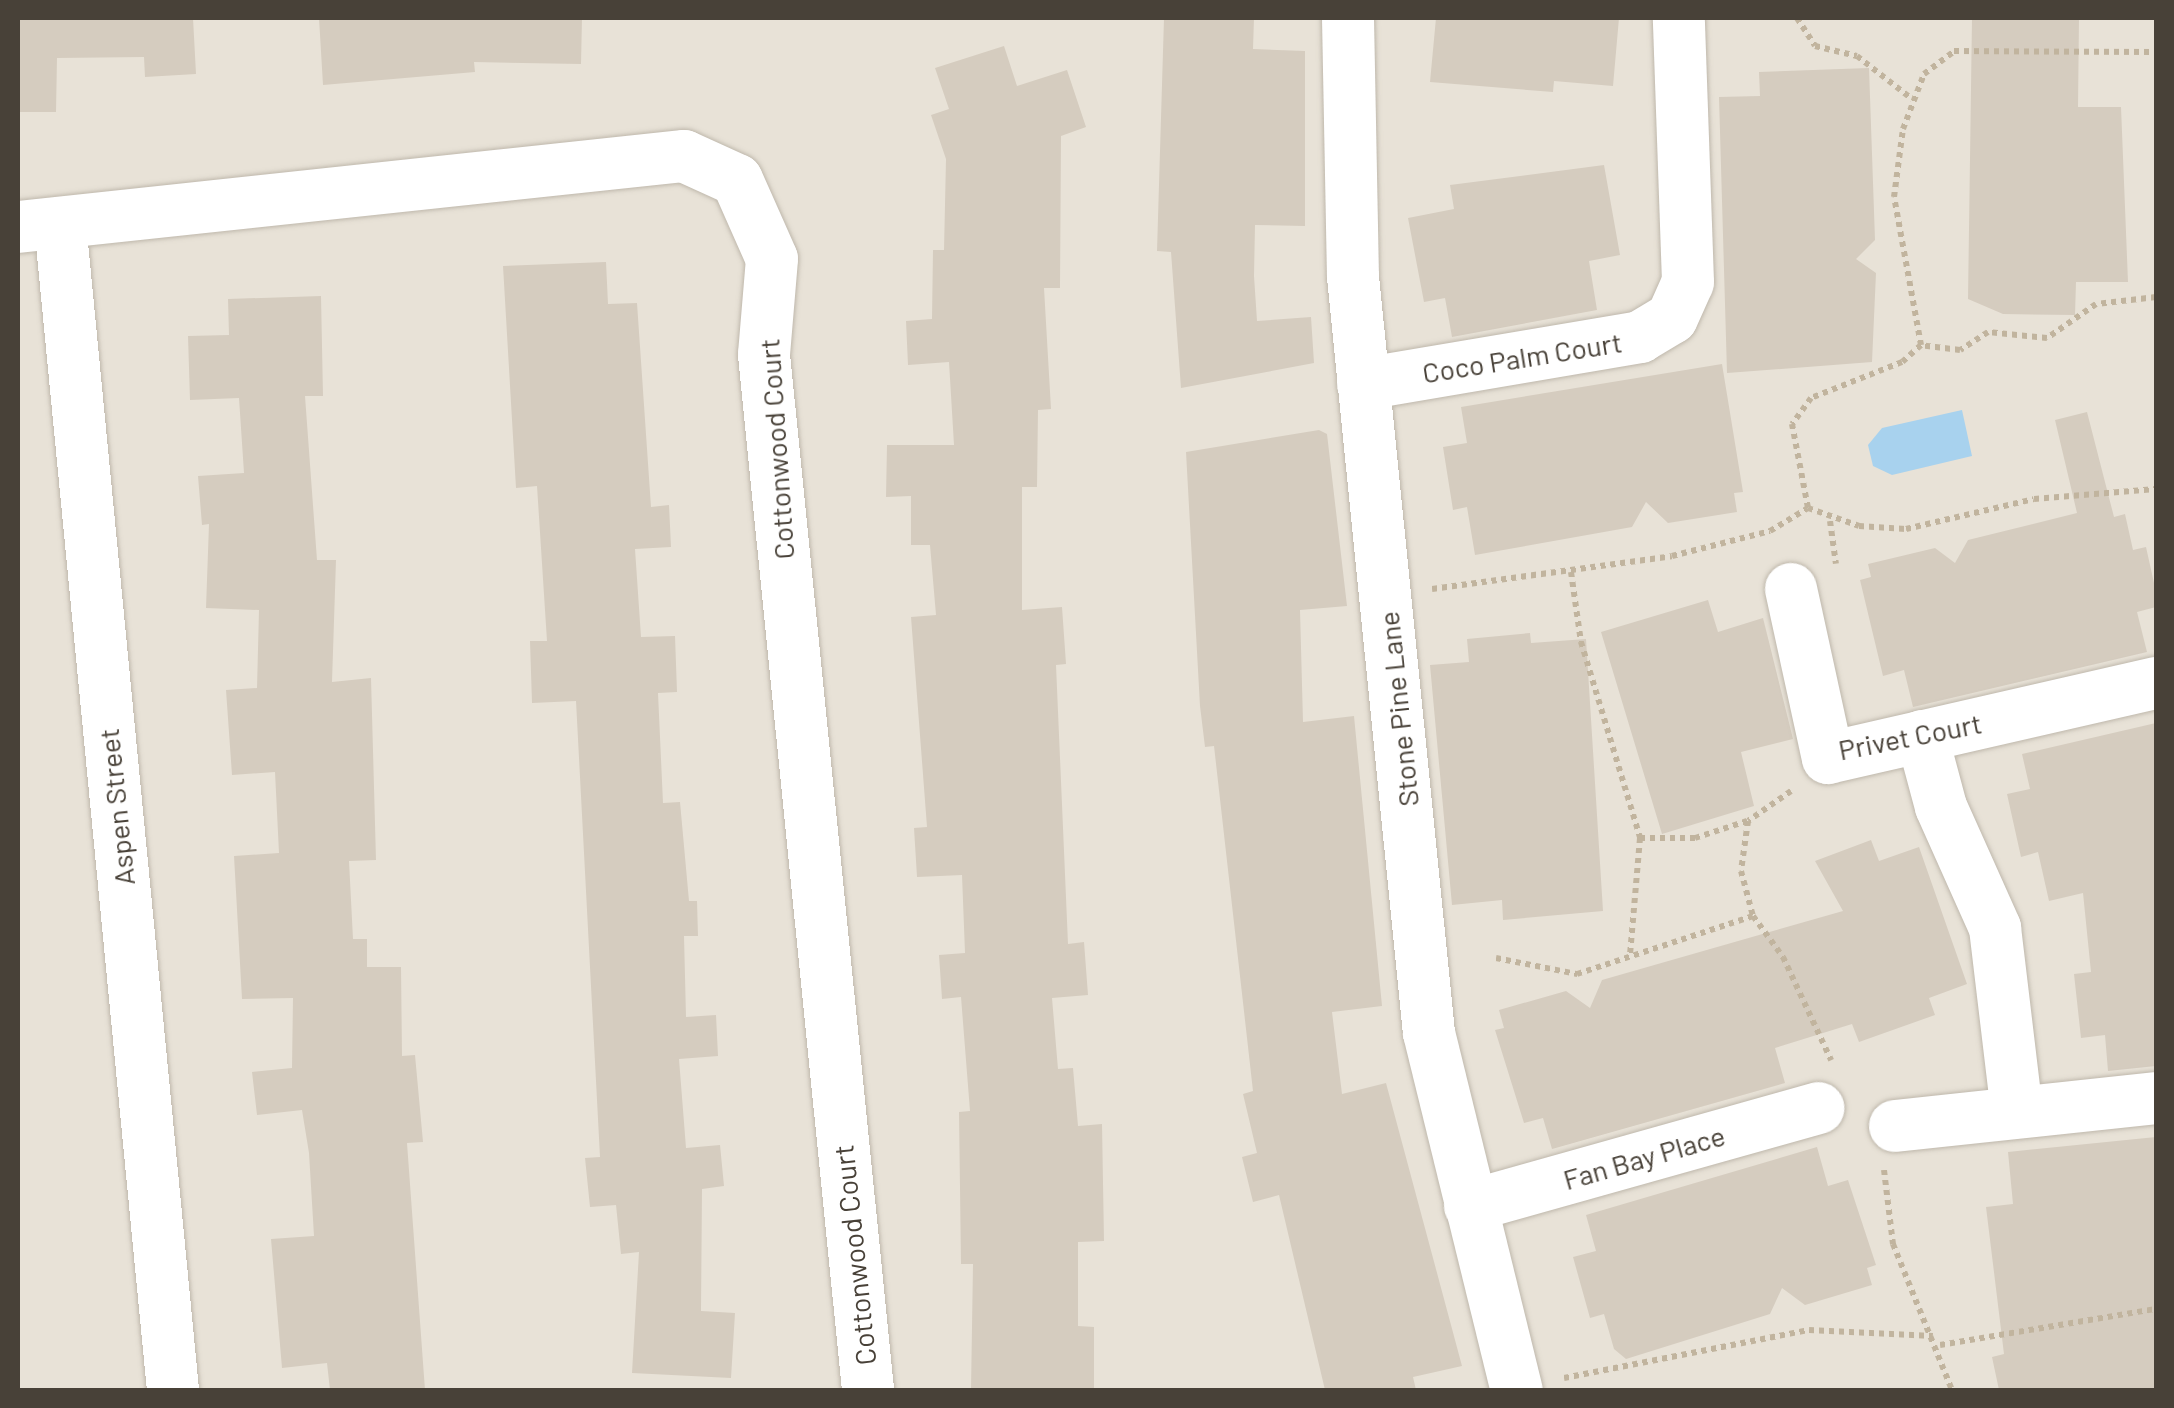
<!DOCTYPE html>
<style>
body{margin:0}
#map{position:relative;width:2174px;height:1408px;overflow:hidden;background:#f4f1e9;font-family:Barlow,sans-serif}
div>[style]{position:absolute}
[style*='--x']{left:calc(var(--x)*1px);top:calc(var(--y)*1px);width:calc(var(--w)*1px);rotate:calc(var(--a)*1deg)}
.residential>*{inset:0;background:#e8e2d7;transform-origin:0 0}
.water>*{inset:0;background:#a8d2ee}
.building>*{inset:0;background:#d5ccbf}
.path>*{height:6px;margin-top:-3px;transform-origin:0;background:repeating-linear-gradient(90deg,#c1b49e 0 5px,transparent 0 10px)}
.roads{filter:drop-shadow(0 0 2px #bfb8ac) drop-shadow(0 0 2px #bfb8ac)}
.minor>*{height:52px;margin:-26px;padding:0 26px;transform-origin:26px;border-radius:26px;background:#fff}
span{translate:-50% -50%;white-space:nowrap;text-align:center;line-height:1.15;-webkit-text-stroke:8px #fff;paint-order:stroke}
.street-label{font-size:28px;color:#484138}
.frame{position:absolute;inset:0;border:20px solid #484138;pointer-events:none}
</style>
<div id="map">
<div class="residential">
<div style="left:18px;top:18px;width:2138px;height:1372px"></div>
</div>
<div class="water">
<div style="clip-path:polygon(1962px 410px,1972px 456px,1892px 475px,1873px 466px,1868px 445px,1882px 428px)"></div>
</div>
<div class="building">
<div style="clip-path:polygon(18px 18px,193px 18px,196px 74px,145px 77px,144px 57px,57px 58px,56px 112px,18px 112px)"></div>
<div style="clip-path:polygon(319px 18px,582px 18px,581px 64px,474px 62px,475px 72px,323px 85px)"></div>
<div style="clip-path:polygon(1164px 18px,1254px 18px,1253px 49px,1305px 51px,1305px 226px,1255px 225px,1254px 276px,1257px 321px,1311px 317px,1314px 363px,1181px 388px,1171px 252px,1157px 251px)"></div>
<div style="clip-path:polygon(1436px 18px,1619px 18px,1613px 86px,1554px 81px,1553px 92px,1430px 82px)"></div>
<div style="clip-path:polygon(1972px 18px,2079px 18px,2078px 107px,2121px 107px,2128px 282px,2076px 282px,2075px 315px,2003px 314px,1968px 299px)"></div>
<div style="clip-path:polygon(1004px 46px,1017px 86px,1067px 70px,1086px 127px,1061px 136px,1060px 288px,1044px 288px,1051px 409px,1038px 410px,1037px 487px,1022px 487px,1022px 610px,1062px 607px,1066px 664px,1056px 665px,1068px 944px,1084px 942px,1088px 995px,1052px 998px,1058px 1069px,1073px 1068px,1078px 1126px,1102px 1124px,1104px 1241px,1078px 1242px,1078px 1326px,1094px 1327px,1094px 1390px,971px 1390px,973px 1264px,961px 1264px,959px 1112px,970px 1111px,961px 997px,942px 999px,939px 955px,965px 953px,962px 875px,917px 877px,914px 828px,927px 827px,911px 617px,936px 615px,930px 545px,911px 545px,911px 496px,886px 497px,887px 445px,954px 445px,949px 362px,908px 365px,906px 321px,932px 319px,933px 250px,944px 250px,946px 159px,931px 115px,949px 109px,935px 68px)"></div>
<div style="clip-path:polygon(1869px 68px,1875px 240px,1856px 259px,1876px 273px,1872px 362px,1727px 373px,1719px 97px,1760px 96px,1759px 72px)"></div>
<div style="clip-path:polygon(1604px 165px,1620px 255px,1589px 261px,1597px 310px,1452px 337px,1445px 298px,1424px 302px,1408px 218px,1454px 209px,1450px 185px)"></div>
<div style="clip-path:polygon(606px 262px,608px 304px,637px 303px,651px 507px,669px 505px,671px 547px,635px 549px,641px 637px,675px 636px,677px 692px,658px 693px,663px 803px,680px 802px,689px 901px,697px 901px,698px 936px,684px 936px,686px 1017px,716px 1015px,718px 1056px,679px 1059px,686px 1148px,720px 1145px,724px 1186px,702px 1189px,701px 1311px,735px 1313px,731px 1378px,632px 1373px,639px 1252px,621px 1254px,616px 1205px,590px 1207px,585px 1158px,600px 1157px,576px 701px,532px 703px,530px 641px,547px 641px,537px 486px,516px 488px,503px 266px)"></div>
<div style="clip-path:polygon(321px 296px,323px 396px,305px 396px,317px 560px,336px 560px,332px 682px,371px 678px,376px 860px,349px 861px,353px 939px,367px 939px,367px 967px,401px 967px,402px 1056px,415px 1055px,423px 1142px,407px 1143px,425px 1390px,330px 1390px,327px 1363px,282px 1368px,271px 1239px,314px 1236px,309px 1153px,302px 1110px,257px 1115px,252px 1072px,292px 1068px,293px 998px,242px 999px,234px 856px,279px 853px,275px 772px,232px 775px,226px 690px,257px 688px,259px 610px,206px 608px,209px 524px,202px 525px,198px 476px,244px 473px,239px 398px,190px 400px,188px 336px,229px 335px,228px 299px)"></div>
<div style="clip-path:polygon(1722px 364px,1743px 492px,1734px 493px,1737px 512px,1668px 523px,1646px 502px,1632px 527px,1475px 555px,1467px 507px,1453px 510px,1443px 447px,1467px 443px,1461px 407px)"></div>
<div style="clip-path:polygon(2087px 412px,2114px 517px,2125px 514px,2133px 550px,2146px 547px,2156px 592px,2156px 607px,2137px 612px,2147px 652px,1913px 707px,1904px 670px,1883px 676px,1860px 580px,1871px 577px,1868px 564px,1935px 548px,1955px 563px,1968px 540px,2077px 513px,2055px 420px)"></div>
<div style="clip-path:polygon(1319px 430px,1327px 434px,1347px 606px,1300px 610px,1303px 722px,1354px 716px,1382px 1006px,1332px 1012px,1342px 1094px,1386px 1083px,1462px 1366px,1413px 1377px,1416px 1390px,1325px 1390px,1279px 1195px,1253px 1202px,1242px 1157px,1257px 1153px,1243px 1094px,1253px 1091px,1214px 746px,1205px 747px,1200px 706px,1186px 452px)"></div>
<div style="clip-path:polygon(1708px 600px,1718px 632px,1763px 618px,1793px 739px,1741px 752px,1754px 806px,1662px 834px,1601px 632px)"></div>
<div style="clip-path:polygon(1530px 633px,1531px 643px,1586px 639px,1603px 911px,1503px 920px,1502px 900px,1452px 905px,1430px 665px,1469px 662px,1467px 639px)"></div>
<div style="clip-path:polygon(2156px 723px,2156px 1066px,2108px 1071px,2105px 1035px,2081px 1038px,2074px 974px,2091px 972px,2083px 893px,2049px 901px,2038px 852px,2021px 857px,2007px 794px,2030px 789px,2022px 754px)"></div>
<div style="clip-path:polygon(1871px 840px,1879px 861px,1919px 847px,1967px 984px,1929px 998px,1935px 1015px,1859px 1042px,1852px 1024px,1775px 1048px,1785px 1083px,1552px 1149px,1543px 1118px,1524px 1123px,1495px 1030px,1504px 1028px,1499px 1010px,1566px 991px,1590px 1008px,1602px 980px,1843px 911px,1815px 861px)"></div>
<div style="clip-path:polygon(2156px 1137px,2156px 1390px,1999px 1390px,1992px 1357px,2004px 1354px,1986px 1207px,2013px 1204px,2008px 1152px)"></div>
<div style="clip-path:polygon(1817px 1147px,1828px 1186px,1848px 1180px,1876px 1265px,1867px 1268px,1872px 1285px,1805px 1305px,1782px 1288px,1770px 1314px,1626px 1359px,1614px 1349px,1604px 1314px,1590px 1318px,1573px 1257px,1596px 1251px,1586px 1215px)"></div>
</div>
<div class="path">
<div style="--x:1797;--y:18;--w:33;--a:57"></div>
<div style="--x:1815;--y:46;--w:43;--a:13.4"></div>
<div style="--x:1857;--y:56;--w:70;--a:38"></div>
<div style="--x:2156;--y:297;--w:60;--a:173.3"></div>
<div style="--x:2096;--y:304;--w:60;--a:145.2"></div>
<div style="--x:2047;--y:338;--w:59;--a:-174.2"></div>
<div style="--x:1988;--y:332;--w:33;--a:147"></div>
<div style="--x:1960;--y:350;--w:39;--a:-173"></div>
<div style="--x:1921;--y:345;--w:25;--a:138"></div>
<div style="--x:1902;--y:362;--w:98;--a:158.4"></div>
<div style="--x:1811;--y:398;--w:32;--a:126"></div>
<div style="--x:1792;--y:424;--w:86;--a:79.2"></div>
<div style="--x:1808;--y:508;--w:54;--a:19.4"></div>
<div style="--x:1859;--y:526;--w:47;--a:3.7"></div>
<div style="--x:1906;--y:529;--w:131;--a:-13.2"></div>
<div style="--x:2034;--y:499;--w:122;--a:-4.7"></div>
<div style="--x:1921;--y:345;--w:150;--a:-100.3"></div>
<div style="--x:1894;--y:197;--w:69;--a:-82.5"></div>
<div style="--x:1903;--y:129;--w:59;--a:-69.1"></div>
<div style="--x:1924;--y:74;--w:38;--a:-37"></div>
<div style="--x:1954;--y:51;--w:202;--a:0.3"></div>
<div style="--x:1830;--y:521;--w:43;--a:82.1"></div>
<div style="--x:1571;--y:572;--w:71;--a:81.9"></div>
<div style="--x:1581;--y:642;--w:205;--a:73.2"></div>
<div style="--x:1640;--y:838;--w:116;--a:94.9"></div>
<div style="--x:1432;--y:589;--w:242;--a:-7.8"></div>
<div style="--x:1672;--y:556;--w:101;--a:-14.3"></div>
<div style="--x:1770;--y:531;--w:44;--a:-31.2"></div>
<div style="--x:1791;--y:791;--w:52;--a:145.1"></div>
<div style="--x:1748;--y:821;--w:50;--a:98"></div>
<div style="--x:1741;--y:871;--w:47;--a:75.1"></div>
<div style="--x:1753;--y:916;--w:51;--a:53.8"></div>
<div style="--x:1783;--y:957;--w:114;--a:65"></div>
<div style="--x:1640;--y:838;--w:55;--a:0"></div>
<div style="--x:1695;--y:838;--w:55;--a:-18.1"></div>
<div style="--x:1496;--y:958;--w:83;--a:11.2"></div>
<div style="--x:1577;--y:974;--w:185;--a:-18.2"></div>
<div style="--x:1884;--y:1170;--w:75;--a:83.1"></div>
<div style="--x:1893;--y:1244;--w:157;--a:68"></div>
<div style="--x:1940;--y:1345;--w:219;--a:-9.5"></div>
<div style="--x:1564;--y:1378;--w:250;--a:-11.1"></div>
<div style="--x:1809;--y:1330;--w:124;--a:2.8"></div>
</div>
<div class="roads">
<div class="minor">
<div style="--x:1348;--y:18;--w:259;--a:88.9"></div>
<div style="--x:1353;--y:277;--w:760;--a:84.26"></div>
<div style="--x:1429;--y:1033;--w:368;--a:76.2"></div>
<div style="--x:60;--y:223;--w:1172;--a:84.47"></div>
<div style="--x:18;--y:227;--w:670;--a:-6.09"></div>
<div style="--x:684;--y:156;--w:58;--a:24.4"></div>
<div style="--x:737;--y:180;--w:86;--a:66.1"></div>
<div style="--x:772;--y:259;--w:96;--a:94.8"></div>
<div style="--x:764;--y:355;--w:1040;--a:84.26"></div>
<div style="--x:1363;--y:384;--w:281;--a:-9.6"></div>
<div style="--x:1640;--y:337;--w:37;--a:-31"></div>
<div style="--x:1672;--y:318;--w:39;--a:-66"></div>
<div style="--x:1688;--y:282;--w:264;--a:-92"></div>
<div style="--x:1791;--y:589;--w:173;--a:77.7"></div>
<div style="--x:1828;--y:758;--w:336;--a:-12.9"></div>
<div style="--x:1922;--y:736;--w:73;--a:75"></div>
<div style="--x:1941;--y:807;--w:133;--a:65.9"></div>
<div style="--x:1995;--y:928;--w:185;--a:83.2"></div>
<div style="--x:1895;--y:1126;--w:262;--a:-6.1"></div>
<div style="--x:1470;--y:1206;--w:362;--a:-15.7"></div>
</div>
</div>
<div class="street-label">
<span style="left:1522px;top:357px;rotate:-9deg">Coco Palm Court</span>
<span style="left:776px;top:449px;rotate:-94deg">Cottonwood Court</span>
<span style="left:1398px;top:709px;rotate:-96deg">Stone Pine Lane</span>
<span style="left:1910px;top:736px;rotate:-11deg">Privet Court</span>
<span style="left:116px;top:807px;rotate:-96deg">Aspen Street</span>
<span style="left:1644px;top:1157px;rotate:-16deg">Fan Bay Place</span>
<span style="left:854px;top:1255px;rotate:-96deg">Cottonwood Court</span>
</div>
<div class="frame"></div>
</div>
